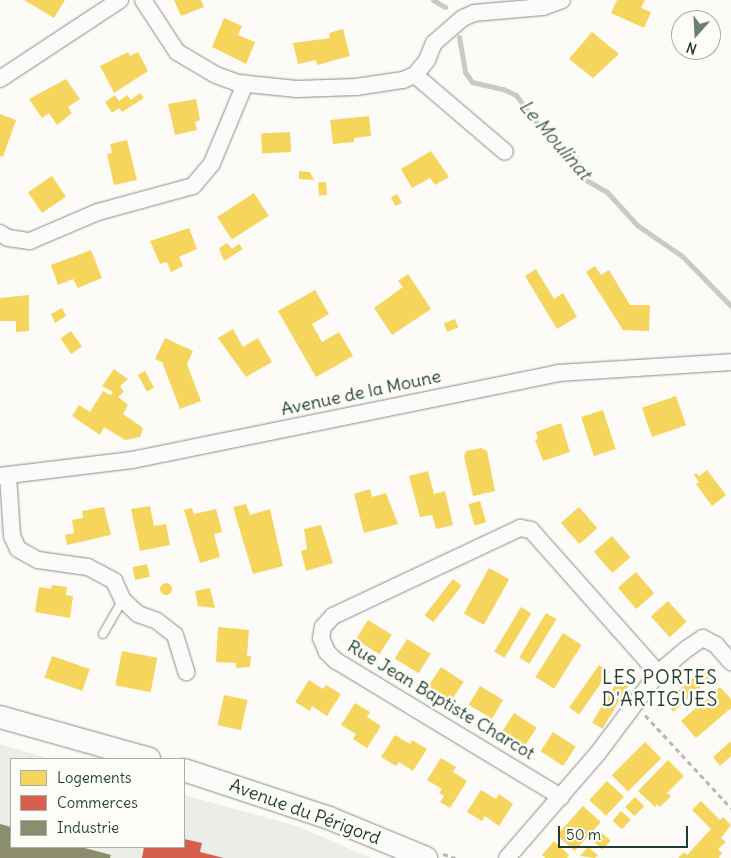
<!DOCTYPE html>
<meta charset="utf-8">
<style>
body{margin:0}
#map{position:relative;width:731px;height:858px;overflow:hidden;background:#fcfbf8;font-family:Delius,sans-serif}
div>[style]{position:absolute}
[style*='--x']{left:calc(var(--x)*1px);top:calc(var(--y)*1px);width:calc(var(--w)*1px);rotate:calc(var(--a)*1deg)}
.built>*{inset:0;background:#ebede8}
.homes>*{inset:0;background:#f6d55c;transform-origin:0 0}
.round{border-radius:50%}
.shops>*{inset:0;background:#d6604d}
.industry>*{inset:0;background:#8c8c6e}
.stream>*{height:5px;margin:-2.5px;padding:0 2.5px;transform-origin:2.5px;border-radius:2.5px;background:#c5ccc6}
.path>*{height:3px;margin-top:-1.5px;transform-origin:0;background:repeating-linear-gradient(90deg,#b5b8b6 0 5px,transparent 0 9px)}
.roads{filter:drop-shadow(0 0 1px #888d8a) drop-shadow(0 0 1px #888d8a)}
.lane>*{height:8px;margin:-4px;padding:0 4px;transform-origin:4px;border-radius:4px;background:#fbfbf9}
.street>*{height:16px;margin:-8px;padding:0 8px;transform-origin:8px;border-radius:8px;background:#fbfbf9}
.secondary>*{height:22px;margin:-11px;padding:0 11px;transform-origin:11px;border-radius:11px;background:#fbfbf9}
span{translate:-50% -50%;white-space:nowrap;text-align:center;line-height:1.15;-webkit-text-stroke:5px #fdfcf7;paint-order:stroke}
.street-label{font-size:18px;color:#1f3d34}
.water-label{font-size:19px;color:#435c53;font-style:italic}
.neighbourhood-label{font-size:19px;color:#1f3d34;letter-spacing:1px}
.legend{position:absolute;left:10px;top:758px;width:175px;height:90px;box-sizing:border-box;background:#fdfcf7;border:1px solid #a4b0a9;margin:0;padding:6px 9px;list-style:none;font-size:15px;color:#1f3d34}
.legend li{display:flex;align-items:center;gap:10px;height:25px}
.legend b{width:25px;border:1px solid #a4b0a9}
.north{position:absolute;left:671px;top:10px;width:50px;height:50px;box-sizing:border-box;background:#fdfcf7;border:1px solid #a4b0a9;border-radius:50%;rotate:199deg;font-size:14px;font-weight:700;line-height:20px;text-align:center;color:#1f3d34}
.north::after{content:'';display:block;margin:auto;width:18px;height:22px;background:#6c8079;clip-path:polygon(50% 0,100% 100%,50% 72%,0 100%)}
.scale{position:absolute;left:558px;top:826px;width:130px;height:22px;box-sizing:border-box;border:2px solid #1f3d34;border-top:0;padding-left:6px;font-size:15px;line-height:18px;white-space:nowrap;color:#1f3d34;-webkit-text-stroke:4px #fdfcf7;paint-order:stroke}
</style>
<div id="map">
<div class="built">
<div style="clip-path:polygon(0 744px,51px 759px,11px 759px,11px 847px,184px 847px,184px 795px,297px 826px,371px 858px,0 858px)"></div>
</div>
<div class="homes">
<div style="clip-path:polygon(24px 0,65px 0,54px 18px)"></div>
<div style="clip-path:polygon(174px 0,201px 0,204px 7px,181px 16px)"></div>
<div style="clip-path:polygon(617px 0,645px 0,641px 8px,651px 12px,644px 28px,611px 13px)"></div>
<div style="clip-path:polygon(224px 18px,242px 26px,238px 35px,255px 42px,246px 64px,212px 47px)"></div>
<div style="clip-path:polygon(343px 29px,350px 56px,317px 65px,316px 60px,298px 64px,293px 43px,330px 38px,329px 33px)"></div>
<div style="clip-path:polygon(592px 32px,619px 54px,593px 78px,569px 59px)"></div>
<div style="clip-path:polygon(128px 52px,130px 56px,138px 52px,148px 71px,114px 93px,100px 66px)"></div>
<div style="clip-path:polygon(66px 79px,80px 99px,68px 107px,72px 113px,57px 125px,49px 113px,42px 118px,29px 99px)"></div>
<div style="clip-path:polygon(140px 93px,144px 98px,122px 112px,119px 108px,112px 113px,105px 102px,115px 95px,119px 101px,127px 95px,131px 100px)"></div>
<div style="clip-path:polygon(196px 99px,200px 120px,195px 122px,197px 130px,175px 135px,168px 104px)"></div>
<div style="clip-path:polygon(0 114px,16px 120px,3px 157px,0 156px)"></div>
<div style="clip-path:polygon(369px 116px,371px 136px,354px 138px,354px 142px,333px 144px,330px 120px)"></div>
<div style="left:290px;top:132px;width:20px;height:29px;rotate:87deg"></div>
<div style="clip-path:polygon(127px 140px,137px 180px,114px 185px,107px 154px,112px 153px,110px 144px)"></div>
<div style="clip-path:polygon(431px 151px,449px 177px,435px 185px,430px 178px,412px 188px,401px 169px)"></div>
<div style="clip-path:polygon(299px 171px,310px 172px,314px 180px,299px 179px)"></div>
<div style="left:52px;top:176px;width:25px;height:29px;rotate:56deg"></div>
<div style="left:326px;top:182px;width:13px;height:8px;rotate:86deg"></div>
<div style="left:254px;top:193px;width:27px;height:44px;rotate:57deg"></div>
<div style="left:397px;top:194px;width:10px;height:7px;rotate:61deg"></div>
<div style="clip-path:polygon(189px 228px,197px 249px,179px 257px,183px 266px,171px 272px,167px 262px,160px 264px,150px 241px)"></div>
<div style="clip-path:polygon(227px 243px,232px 249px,239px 244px,243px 249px,224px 261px,219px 248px)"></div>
<div style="clip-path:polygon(91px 250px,102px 278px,78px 288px,73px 279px,58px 285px,51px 265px)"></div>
<div style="clip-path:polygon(595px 266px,601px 275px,609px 270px,630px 305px,650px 305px,649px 331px,623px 330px,586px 272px)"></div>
<div style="clip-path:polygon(536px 269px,554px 299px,563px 293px,577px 317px,557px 329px,525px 276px)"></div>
<div style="clip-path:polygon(408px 274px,431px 309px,392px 335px,374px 308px,403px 287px,398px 281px)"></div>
<div style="clip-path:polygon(315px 290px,329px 314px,312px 324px,322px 342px,339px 332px,353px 356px,316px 377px,278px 311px)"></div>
<div style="clip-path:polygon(29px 295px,29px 331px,16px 332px,16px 321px,0 321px,0 298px)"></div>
<div style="clip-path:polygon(62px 308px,66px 316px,55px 323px,51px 314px)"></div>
<div style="left:455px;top:319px;width:9px;height:12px;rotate:69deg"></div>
<div style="clip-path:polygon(233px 329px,243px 347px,258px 338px,272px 362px,246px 377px,218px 338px)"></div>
<div style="left:71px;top:331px;width:19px;height:13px;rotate:55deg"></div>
<div style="clip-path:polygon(165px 338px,193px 351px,187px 364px,201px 401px,180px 409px,162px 362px,155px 359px)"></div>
<div style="clip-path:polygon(114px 369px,128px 379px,120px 386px,124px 392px,118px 397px,128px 405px,123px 414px,143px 428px,140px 437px,125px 440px,104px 427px,100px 435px,72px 416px,79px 405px,90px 412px,103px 391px,110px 395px,113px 392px,102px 386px)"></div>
<div style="left:145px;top:371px;width:19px;height:8px;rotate:62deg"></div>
<div style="left:676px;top:396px;width:31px;height:36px;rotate:71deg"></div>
<div style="left:603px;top:410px;width:41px;height:23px;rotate:72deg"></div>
<div style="clip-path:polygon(561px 423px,570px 452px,543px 461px,535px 440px,538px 439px,536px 432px)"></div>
<div style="clip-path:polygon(481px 448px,487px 451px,495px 491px,473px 496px,464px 456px,466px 451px)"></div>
<div style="clip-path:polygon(707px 470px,726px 495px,712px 506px,696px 484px,699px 482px,694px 475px,696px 473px,699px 476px)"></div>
<div style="clip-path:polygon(428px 471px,434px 494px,445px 491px,453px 525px,436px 529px,432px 515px,420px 517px,409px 476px)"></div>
<div style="clip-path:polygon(370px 489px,372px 497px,386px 493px,398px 524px,364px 533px,354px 494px)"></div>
<div style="left:480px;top:501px;width:22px;height:12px;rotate:74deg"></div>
<div style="clip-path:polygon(246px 504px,250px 515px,270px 509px,283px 566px,253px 574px,233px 507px)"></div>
<div style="clip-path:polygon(150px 506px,154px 526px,166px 524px,170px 545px,140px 551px,131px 509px)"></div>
<div style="clip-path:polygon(104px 507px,111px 535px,67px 545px,65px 535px,74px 533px,72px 520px,83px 518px,82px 511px)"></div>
<div style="left:579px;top:507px;width:28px;height:24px;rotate:49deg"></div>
<div style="clip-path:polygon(192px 508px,194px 514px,216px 509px,222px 532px,214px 534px,220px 557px,200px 563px,184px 510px)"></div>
<div style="clip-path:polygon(321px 525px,333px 563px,306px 571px,301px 551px,307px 549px,304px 529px)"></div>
<div style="left:612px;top:536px;width:28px;height:24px;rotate:49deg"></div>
<div style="left:147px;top:564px;width:13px;height:15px;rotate:77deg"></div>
<div style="left:489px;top:568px;width:23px;height:52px;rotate:29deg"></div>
<div style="left:636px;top:572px;width:28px;height:24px;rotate:49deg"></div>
<div style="left:453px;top:579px;width:11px;height:46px;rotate:38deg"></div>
<div class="round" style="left:160px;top:583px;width:12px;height:12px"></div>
<div style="clip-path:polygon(52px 585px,67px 587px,66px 595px,73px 596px,70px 618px,35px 612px,39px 587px,51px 589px)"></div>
<div style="clip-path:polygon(210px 588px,215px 608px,198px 606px,195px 591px)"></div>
<div style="left:668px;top:601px;width:28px;height:23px;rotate:48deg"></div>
<div style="left:521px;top:607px;width:12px;height:52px;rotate:31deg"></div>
<div style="left:546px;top:613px;width:12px;height:52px;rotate:31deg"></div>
<div style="left:368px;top:620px;width:28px;height:23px;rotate:32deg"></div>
<div style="clip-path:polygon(218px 627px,249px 630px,247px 656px,251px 656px,250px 667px,236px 668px,236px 663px,216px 662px)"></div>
<div style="left:563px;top:633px;width:22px;height:52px;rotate:32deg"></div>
<div style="left:407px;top:639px;width:28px;height:23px;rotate:32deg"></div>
<div style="left:122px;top:651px;width:36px;height:35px;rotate:11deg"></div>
<div style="left:52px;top:656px;width:40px;height:23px;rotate:19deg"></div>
<div style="left:599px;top:665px;width:12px;height:52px;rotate:35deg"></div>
<div style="left:441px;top:667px;width:27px;height:23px;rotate:33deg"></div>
<div style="left:704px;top:668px;width:12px;height:52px;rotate:48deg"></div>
<div style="left:619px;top:678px;width:12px;height:52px;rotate:31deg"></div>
<div style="clip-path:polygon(309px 680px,323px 689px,326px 685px,341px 694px,327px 716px,312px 706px,310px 711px,295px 702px)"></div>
<div style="left:480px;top:686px;width:27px;height:22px;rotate:31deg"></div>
<div style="clip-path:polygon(720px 687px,731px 699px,731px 708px,696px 738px,681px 721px)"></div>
<div style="left:224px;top:695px;width:24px;height:31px;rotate:12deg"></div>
<div style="clip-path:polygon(355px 703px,370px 712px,367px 717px,381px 726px,367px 748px,353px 739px,356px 734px,341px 725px)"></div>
<div style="left:514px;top:713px;width:27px;height:24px;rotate:33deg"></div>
<div style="left:553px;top:732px;width:27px;height:23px;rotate:33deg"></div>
<div style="clip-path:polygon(395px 735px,410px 744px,412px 740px,427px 749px,413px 771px,399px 762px,396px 766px,381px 757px)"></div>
<div style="clip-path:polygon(731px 741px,731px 756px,720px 766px,713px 757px)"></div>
<div style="left:645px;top:742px;width:23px;height:47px;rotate:45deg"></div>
<div style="clip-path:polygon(441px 758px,456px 767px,453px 772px,467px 781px,450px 808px,440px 802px,444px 796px,439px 793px,442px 789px,427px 780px)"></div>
<div style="clip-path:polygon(668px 760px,684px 776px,667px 793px,671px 796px,660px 807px,657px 804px,655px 807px,638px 791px)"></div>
<div style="left:607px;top:781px;width:23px;height:26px;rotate:43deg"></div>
<div style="clip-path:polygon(481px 790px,496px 799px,499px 794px,513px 804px,499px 826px,485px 816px,482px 821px,467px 812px)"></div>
<div style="left:635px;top:797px;width:13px;height:14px;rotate:45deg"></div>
<div style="clip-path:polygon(701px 801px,720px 820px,723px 817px,731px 825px,721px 838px,726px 842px,718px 849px,722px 853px,719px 858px,678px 858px,684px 852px,687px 855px,711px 829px,692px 810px)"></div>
<div style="left:583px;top:806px;width:24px;height:39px;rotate:42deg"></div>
<div style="left:621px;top:811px;width:13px;height:13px;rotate:42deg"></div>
<div style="left:601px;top:832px;width:13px;height:12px;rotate:42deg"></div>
<div style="clip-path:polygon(554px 841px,569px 855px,567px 858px,546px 858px,542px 855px)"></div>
<div style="clip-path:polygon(588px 847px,598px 855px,595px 858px,580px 856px)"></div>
</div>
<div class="shops">
<div style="clip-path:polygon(184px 839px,202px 843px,200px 852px,224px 858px,142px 858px,144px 847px,184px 847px)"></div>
</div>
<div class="industry">
<div style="clip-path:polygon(0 824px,11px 827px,11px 847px,81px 847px,111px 855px,110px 858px,0 858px)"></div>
</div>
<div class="stream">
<div style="--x:433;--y:0;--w:14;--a:30"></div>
<div style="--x:459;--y:37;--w:36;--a:80"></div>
<div style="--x:465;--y:72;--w:12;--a:55"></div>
<div style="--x:472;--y:82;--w:32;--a:13"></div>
<div style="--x:503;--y:89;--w:14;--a:25"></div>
<div style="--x:516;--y:95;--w:54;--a:53.3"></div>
<div style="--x:548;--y:138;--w:34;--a:36"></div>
<div style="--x:576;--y:158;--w:24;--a:66"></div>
<div style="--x:586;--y:180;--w:24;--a:30"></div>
<div style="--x:607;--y:192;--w:45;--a:47.7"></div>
<div style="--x:637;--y:225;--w:55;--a:34.6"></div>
<div style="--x:682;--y:256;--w:70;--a:45.6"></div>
</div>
<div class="path">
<div style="--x:645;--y:715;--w:127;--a:47.2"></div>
<div style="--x:443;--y:854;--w:13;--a:18"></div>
</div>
<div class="roads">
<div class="lane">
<div style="--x:103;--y:634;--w:39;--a:-60"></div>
</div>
<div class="street">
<div style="--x:143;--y:0;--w:62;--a:56.8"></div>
<div style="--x:177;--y:52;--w:45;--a:30.5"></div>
<div style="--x:216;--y:75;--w:23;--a:20"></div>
<div style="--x:238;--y:83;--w:59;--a:5.8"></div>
<div style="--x:297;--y:89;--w:59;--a:-1.9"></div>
<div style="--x:356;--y:87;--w:48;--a:-8.5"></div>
<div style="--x:403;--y:80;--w:13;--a:-23"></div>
<div style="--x:415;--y:75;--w:118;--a:40.5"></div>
<div style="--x:415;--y:75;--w:19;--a:-51"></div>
<div style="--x:427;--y:60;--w:18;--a:-68"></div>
<div style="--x:434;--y:43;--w:38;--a:-41"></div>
<div style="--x:463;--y:18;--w:12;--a:-24"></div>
<div style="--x:474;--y:13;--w:69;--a:-5"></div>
<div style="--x:543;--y:7;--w:20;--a:-20"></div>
<div style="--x:0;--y:79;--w:144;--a:-33.4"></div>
<div style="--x:0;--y:233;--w:9;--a:32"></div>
<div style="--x:8;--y:238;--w:22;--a:8"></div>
<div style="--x:30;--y:241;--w:74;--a:-23.1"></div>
<div style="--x:98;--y:212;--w:98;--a:-15.3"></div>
<div style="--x:193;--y:186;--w:30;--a:-50"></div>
<div style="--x:212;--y:163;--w:86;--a:-67.3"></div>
<div style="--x:8;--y:475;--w:61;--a:86.2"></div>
<div style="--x:12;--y:536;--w:14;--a:65"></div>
<div style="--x:18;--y:549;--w:23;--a:29"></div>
<div style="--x:38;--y:560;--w:50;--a:8"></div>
<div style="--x:88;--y:567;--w:30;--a:28"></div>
<div style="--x:114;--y:581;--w:21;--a:65"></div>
<div style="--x:123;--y:600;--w:21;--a:43"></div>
<div style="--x:138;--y:614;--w:20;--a:20"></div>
<div style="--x:157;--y:621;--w:23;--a:38"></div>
<div style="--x:175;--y:635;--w:39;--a:73"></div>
<div style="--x:0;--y:476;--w:133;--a:-6.9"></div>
<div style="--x:132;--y:460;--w:435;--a:-11.5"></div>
<div style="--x:558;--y:373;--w:173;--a:-3.6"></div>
<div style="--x:561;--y:797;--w:263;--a:-148.8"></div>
<div style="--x:336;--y:661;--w:13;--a:-135"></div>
<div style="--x:327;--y:652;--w:15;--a:-113"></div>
<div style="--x:321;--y:638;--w:11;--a:-80"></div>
<div style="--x:323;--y:627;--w:15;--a:-48"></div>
<div style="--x:333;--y:616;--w:207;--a:-25.2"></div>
<div style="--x:520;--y:528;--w:11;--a:10"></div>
<div style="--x:531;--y:530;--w:191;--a:48.4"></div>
<div style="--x:507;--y:858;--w:139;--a:-49.1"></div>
<div style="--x:598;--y:753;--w:100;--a:-53.1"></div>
<div style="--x:658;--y:673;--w:39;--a:-40"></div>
<div style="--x:688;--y:648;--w:18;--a:-34"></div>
<div style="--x:703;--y:638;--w:15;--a:28"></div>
<div style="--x:716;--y:645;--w:23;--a:49"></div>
</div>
<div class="secondary">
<div style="--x:0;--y:717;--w:155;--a:15.7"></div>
<div style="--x:184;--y:770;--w:153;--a:18.3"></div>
<div style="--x:329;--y:818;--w:105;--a:22.4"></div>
</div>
</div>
<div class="street-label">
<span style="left:361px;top:393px;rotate:-12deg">Avenue de la Moune</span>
<span style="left:441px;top:700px;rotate:31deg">Rue Jean Baptiste Charcot</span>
<span style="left:305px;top:812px;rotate:20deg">Avenue du Périgord</span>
</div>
<div class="water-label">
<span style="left:555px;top:140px;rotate:49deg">Le Moulinat</span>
</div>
<div class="neighbourhood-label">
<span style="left:660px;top:689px">LES PORTES<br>D'ARTIGUES</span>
</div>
<ul class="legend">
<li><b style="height:14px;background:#f6d55c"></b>Logements</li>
<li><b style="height:14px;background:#d6604d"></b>Commerces</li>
<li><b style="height:14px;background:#8c8c6e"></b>Industrie</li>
</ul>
<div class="north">N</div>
<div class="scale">50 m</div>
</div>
